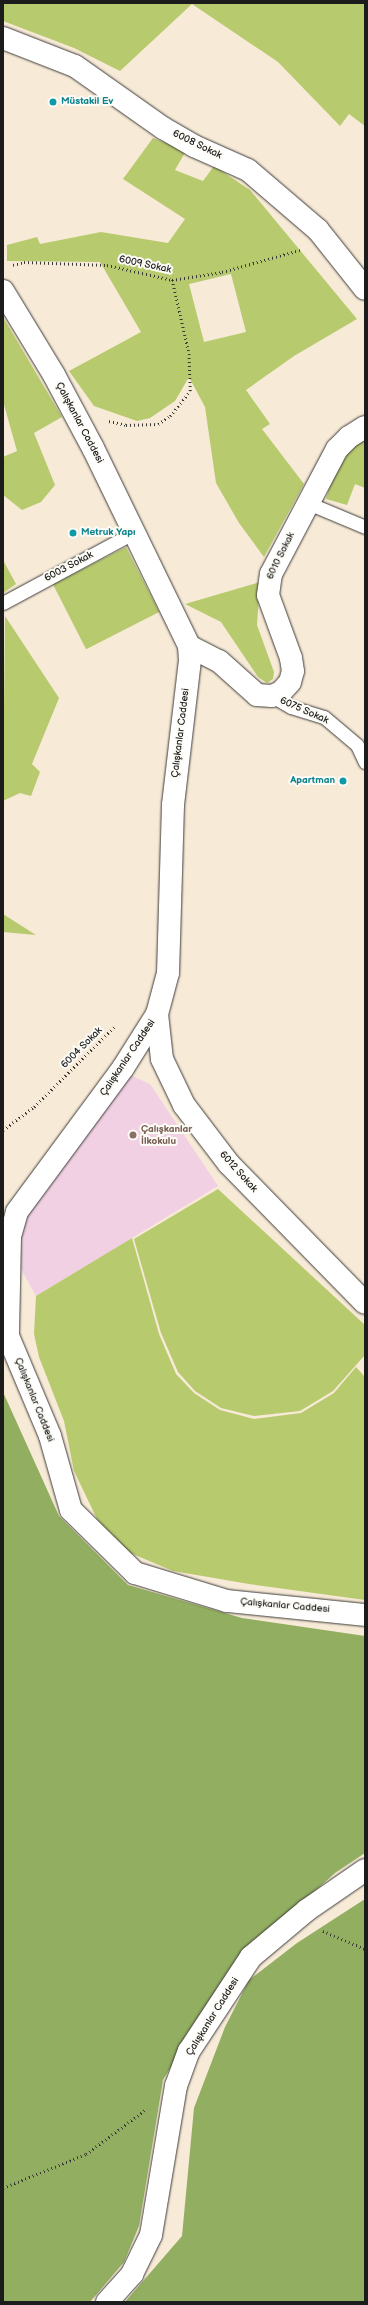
<!DOCTYPE html>
<meta charset="utf-8">
<style>
body{margin:0}
#map{position:relative;width:368px;height:2305px;overflow:hidden;background:#f7ead7;font-family:"Balsamiq Sans",sans-serif}
div>[style]{position:absolute}
[style*='--x']{left:calc(var(--x)*1px);top:calc(var(--y)*1px);width:calc(var(--w)*1px);rotate:calc(var(--a)*1deg)}
.built>*{inset:0;background:#f1d0e3}
.green>*{inset:0;background:#b8ca6e;transform-origin:0 0}
.forest>*{inset:0;background:#92ae61}
.path>*{height:2.5px;margin-top:-1.25px;transform-origin:0;background:repeating-linear-gradient(90deg,#3d3b38 0 1px,transparent 0 4px)}
.roads{filter:drop-shadow(0 0 1px #3d3b38) drop-shadow(0 0 1px #3d3b38)}
.lane>*{height:13px;margin:-6.5px;padding:0 6.5px;transform-origin:6.5px;border-radius:6.5px;background:#fff}
.street>*{height:22px;margin:-11px;padding:0 11px;transform-origin:11px;border-radius:11px;background:#fff}
.secondary>*{height:22px;margin:-11px;padding:0 11px;transform-origin:11px;border-radius:11px;background:#fff}
.dots>*{width:11px;height:11px;translate:-50% -50%;box-sizing:border-box;border:2px solid #fdfcf7;border-radius:50%}
span{translate:-50% -50%;white-space:nowrap;text-align:center;line-height:1.15;-webkit-text-stroke:4px #fdfcf7;paint-order:stroke}
.culture-label{font-size:10px;color:#0d838f;font-weight:700}
.left{translate:0 -50%;text-align:left}
.right{translate:-100% -50%;text-align:right}
.street-label{font-size:10px;color:#1c1c1c}
.education-label{font-size:10px;color:#785e54;font-weight:700}
.frame{position:absolute;inset:0;border:4px solid #1c1c1c;pointer-events:none}
</style>
<div id="map">
<div class="built">
<div style="clip-path:polygon(126px 1073px,150px 1084px,218px 1186px,36px 1296px,21px 1269px,18px 1239px,23px 1216px)"></div>
</div>
<div class="green">
<div style="clip-path:polygon(3px 3px,365px 3px,365px 126px,349px 114px,340px 126px,278px 62px,192px 4px,120px 71px,74px 48px,3px 21px)"></div>
<div style="clip-path:polygon(evenodd,153px 138px,186px 151px,175px 170px,203px 181px,214px 166px,250px 190px,357px 319px,294px 356px,246px 390px,270px 424px,262px 429px,304px 484px,264px 557px,239px 523px,216px 483px,205px 407px,189px 377px,175px 401px,150px 418px,137px 421px,94px 406px,69px 371px,141px 332px,100px 262px,7px 261px,7px 245px,37px 237px,40px 244px,101px 232px,168px 243px,185px 219px,123px 179px,153px 138px,231px 274px,246px 332px,204px 342px,189px 284px,231px 274px)"></div>
<div style="clip-path:polygon(3px 317px,62px 417px,34px 433px,55px 485px,41px 502px,22px 510px,3px 495px,3px 457px,17px 451px,3px 401px)"></div>
<div style="clip-path:polygon(365px 437px,365px 488px,355px 484px,347px 505px,326px 499px,337px 461px)"></div>
<div style="left:126px;top:547px;width:73px;height:82px;rotate:63deg"></div>
<div style="clip-path:polygon(3px 560px,16px 584px,3px 593px)"></div>
<div style="clip-path:polygon(260px 582px,257px 625px,274px 672px,273px 679px,267px 683px,258px 677px,221px 622px,185px 604px)"></div>
<div style="clip-path:polygon(5px 616px,59px 698px,32px 764px,40px 772px,31px 796px,20px 793px,3px 801px)"></div>
<div style="clip-path:polygon(3px 914px,36px 935px,3px 932px)"></div>
<div style="clip-path:polygon(218px 1189px,365px 1325px,365px 1355px,333px 1391px,300px 1411px,254px 1416px,221px 1408px,195px 1391px,178px 1372px,161px 1333px,134px 1239px)"></div>
<div style="clip-path:polygon(132px 1238px,159px 1334px,176px 1374px,194px 1393px,220px 1410px,254px 1419px,301px 1413px,334px 1393px,356px 1367px,365px 1377px,365px 1600px,249px 1584px,173px 1571px,128px 1552px,110px 1537px,97px 1519px,74px 1471px,64px 1421px,39px 1357px,34px 1334px,36px 1296px)"></div>
</div>
<div class="forest">
<div style="clip-path:polygon(3px 1392px,59px 1516px,128px 1585px,242px 1618px,365px 1636px,365px 1853px,335px 1873px,234px 1963px,163px 2080px,139px 2226px,124px 2262px,90px 2302px,3px 2302px)"></div>
<div style="clip-path:polygon(365px 1899px,365px 2302px,125px 2302px,182px 2236px,194px 2108px,225px 2027px,249px 1980px,297px 1943px)"></div>
</div>
<div class="path">
<div style="--x:13;--y:265;--w:11;--a:-15"></div>
<div style="--x:24;--y:262;--w:83;--a:2.1"></div>
<div style="--x:107;--y:265;--w:67;--a:13"></div>
<div style="--x:172;--y:280;--w:51;--a:-9.1"></div>
<div style="--x:222;--y:272;--w:81;--a:-15.8"></div>
<div style="--x:109;--y:421;--w:17;--a:13"></div>
<div style="--x:126;--y:425;--w:32;--a:-2"></div>
<div style="--x:158;--y:424;--w:14;--a:-34"></div>
<div style="--x:170;--y:416;--w:32;--a:-51"></div>
<div style="--x:190;--y:391;--w:36;--a:-92"></div>
<div style="--x:189;--y:355;--w:77;--a:-102.8"></div>
<div style="--x:3;--y:1130;--w:39;--a:-37"></div>
<div style="--x:34;--y:1107;--w:115;--a:-45"></div>
<div style="--x:323;--y:1931;--w:46;--a:23.2"></div>
<div style="--x:3;--y:2188;--w:90;--a:-22.3"></div>
<div style="--x:86;--y:2154;--w:74;--a:-36.7"></div>
</div>
<div class="roads">
<div class="lane">
<div style="--x:308;--y:503;--w:62;--a:22.8"></div>
<div style="--x:3;--y:603;--w:150;--a:-28.3"></div>
<div style="--x:272;--y:696;--w:22;--a:30"></div>
<div style="--x:291;--y:707;--w:34;--a:17"></div>
<div style="--x:324;--y:717;--w:43;--a:40.3"></div>
<div style="--x:357;--y:745;--w:19;--a:65"></div>
</div>
<div class="street">
<div style="--x:3;--y:38;--w:77;--a:21.3"></div>
<div style="--x:75;--y:66;--w:108;--a:35.2"></div>
<div style="--x:163;--y:128;--w:36;--a:30"></div>
<div style="--x:194;--y:146;--w:59;--a:24"></div>
<div style="--x:248;--y:170;--w:92;--a:40.6"></div>
<div style="--x:318;--y:230;--w:75;--a:51.5"></div>
<div style="--x:189;--y:646;--w:34;--a:27"></div>
<div style="--x:219;--y:661;--w:51;--a:41.8"></div>
<div style="--x:257;--y:695;--w:15;--a:4"></div>
<div style="--x:272;--y:696;--w:10;--a:-24"></div>
<div style="--x:281;--y:692;--w:13;--a:-48"></div>
<div style="--x:290;--y:682;--w:11;--a:-75"></div>
<div style="--x:293;--y:671;--w:13;--a:-99"></div>
<div style="--x:291;--y:658;--w:67;--a:-110.1"></div>
<div style="--x:268;--y:595;--w:21;--a:-82"></div>
<div style="--x:271;--y:574;--w:141;--a:-62.2"></div>
<div style="--x:337;--y:449;--w:17;--a:-45"></div>
<div style="--x:349;--y:437;--w:19;--a:-32"></div>
<div style="--x:168;--y:973;--w:42;--a:105"></div>
<div style="--x:157;--y:1014;--w:64;--a:122.2"></div>
<div style="--x:123;--y:1068;--w:179;--a:126.4"></div>
<div style="--x:17;--y:1212;--w:26;--a:106"></div>
<div style="--x:10;--y:1237;--w:99;--a:91.2"></div>
<div style="--x:8;--y:1336;--w:108;--a:67.2"></div>
<div style="--x:50;--y:1436;--w:77;--a:74.2"></div>
<div style="--x:71;--y:1510;--w:90;--a:44.5"></div>
<div style="--x:135;--y:1573;--w:96;--a:16.9"></div>
<div style="--x:227;--y:1601;--w:139;--a:5.8"></div>
<div style="--x:157;--y:1014;--w:45;--a:83.7"></div>
<div style="--x:162;--y:1059;--w:51;--a:64.4"></div>
<div style="--x:184;--y:1105;--w:74;--a:52.7"></div>
<div style="--x:229;--y:1164;--w:194;--a:45.6"></div>
<div style="--x:107;--y:2302;--w:38;--a:-48"></div>
<div style="--x:132;--y:2274;--w:43;--a:-64"></div>
<div style="--x:151;--y:2235;--w:151;--a:-80.5"></div>
<div style="--x:176;--y:2086;--w:37;--a:-70"></div>
<div style="--x:189;--y:2051;--w:113;--a:-56.6"></div>
<div style="--x:251;--y:1957;--w:73;--a:-40"></div>
<div style="--x:307;--y:1910;--w:70;--a:-34.6"></div>
</div>
<div class="secondary">
<div style="--x:3;--y:291;--w:98;--a:58.7"></div>
<div style="--x:54;--y:375;--w:83;--a:61.9"></div>
<div style="--x:93;--y:448;--w:220;--a:64.1"></div>
<div style="--x:189;--y:646;--w:14;--a:86"></div>
<div style="--x:190;--y:660;--w:146;--a:96.7"></div>
<div style="--x:173;--y:805;--w:168;--a:91.7"></div>
</div>
</div>
<div class="dots">
<div style="left:53px;top:102px;background:#0f9aa8"></div>
<div style="left:73px;top:533px;background:#0f9aa8"></div>
<div style="left:343px;top:781px;background:#0f9aa8"></div>
<div style="left:133px;top:1135px;background:#8d6e63"></div>
</div>
<div class="culture-label">
<span class="left" style="left:61px;top:102px">Müstakil Ev</span>
<span class="left" style="left:81px;top:533px">Metruk Yapı</span>
<span class="right" style="left:335px;top:781px">Apartman</span>
</div>
<div class="street-label">
<span style="left:197px;top:145px;rotate:26deg">6008 Sokak</span>
<span style="left:145px;top:265px;rotate:12deg">6009 Sokak</span>
<span style="left:79px;top:423px;rotate:62deg">Çalışkanlar Caddesi</span>
<span style="left:281px;top:556px;rotate:-64deg">6010 Sokak</span>
<span style="left:69px;top:567px;rotate:-28deg">6003 Sokak</span>
<span style="left:304px;top:711px;rotate:24deg">6075 Sokak</span>
<span style="left:181px;top:733px;rotate:-83deg">Çalışkanlar Caddesi</span>
<span style="left:82px;top:1048px;rotate:-45deg">6004 Sokak</span>
<span style="left:128px;top:1058px;rotate:-56deg">Çalışkanlar Caddesi</span>
<span style="left:238px;top:1172px;rotate:48deg">6012 Sokak</span>
<span style="left:34px;top:1400px;rotate:68deg">Çalışkanlar Caddesi</span>
<span style="left:285px;top:1606px;rotate:5deg">Çalışkanlar Caddesi</span>
<span style="left:213px;top:2017px;rotate:-58deg">Çalışkanlar Caddesi</span>
</div>
<div class="education-label">
<span class="left" style="left:141px;top:1135px">Çalışkanlar<br>İlkokulu</span>
</div>
<div class="frame"></div>
</div>
